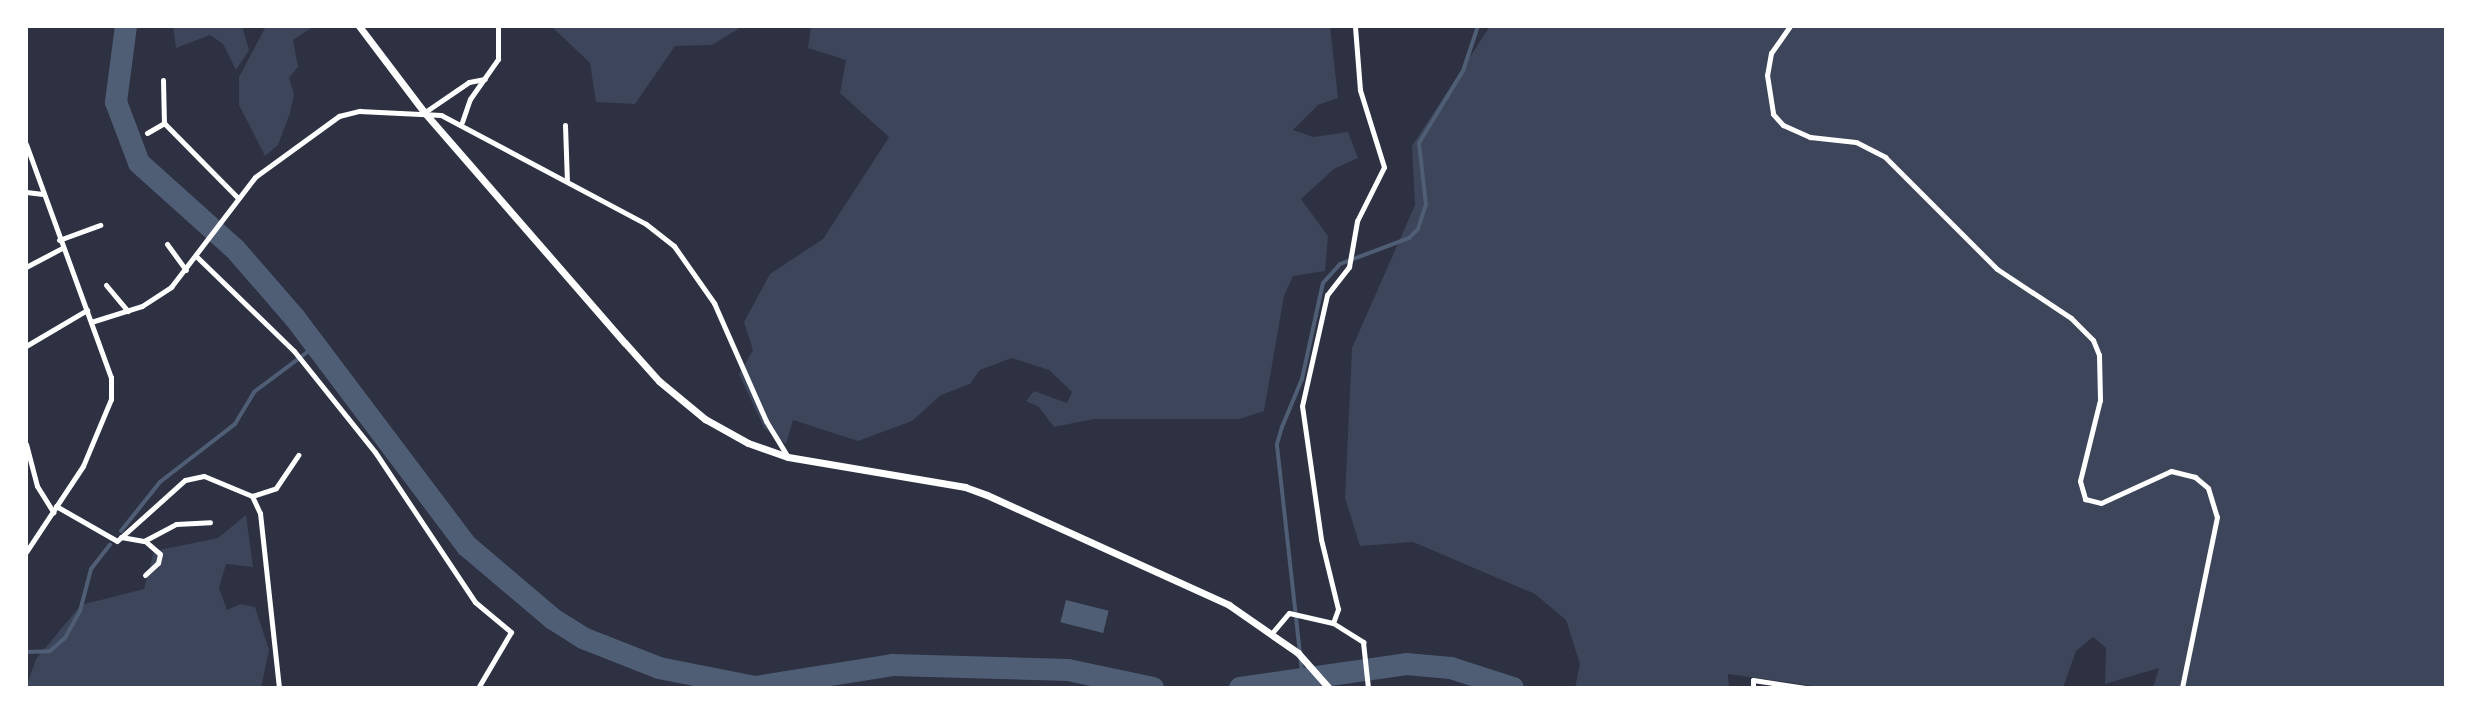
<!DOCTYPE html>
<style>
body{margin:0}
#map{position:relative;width:2472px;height:714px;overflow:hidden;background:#2d3142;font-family:Ubuntu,sans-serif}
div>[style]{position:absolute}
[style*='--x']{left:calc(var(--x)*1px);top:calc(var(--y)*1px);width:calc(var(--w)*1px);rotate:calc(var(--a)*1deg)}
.green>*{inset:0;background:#3c4559}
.water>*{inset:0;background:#4f5d75;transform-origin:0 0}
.stream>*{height:4px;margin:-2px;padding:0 2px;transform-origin:2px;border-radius:2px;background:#4f5d75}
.river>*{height:22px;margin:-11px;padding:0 11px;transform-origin:11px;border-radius:11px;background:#4f5d75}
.minor>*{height:5px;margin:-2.5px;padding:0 2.5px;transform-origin:2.5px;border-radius:2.5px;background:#fff}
.secondary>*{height:7px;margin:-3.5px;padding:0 3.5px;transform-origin:3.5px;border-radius:3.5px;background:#fff}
span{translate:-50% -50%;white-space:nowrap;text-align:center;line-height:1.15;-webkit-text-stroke:7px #fff;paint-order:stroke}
.frame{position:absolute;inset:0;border:28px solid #fff;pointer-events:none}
</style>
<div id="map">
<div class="green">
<div style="clip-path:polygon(173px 26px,242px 26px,249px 50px,236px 70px,223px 44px,210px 35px,176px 48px)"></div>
<div style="clip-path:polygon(266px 26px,314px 26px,293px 40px,298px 67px,289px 78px,294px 94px,290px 113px,278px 145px,265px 156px,239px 105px,239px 77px)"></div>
<div style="clip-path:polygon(551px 26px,743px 26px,712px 45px,675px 46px,635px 104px,596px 102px,590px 63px)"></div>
<div style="clip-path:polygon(811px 26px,1330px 26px,1338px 98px,1318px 105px,1293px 130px,1314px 137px,1348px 132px,1358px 158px,1334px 169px,1301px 199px,1328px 236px,1325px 271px,1293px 276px,1284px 296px,1264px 411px,1240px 419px,1094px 419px,1054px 427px,1039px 407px,1026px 401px,1034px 391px,1067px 403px,1072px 392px,1049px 370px,1012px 358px,980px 370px,970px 384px,941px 395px,912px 421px,858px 441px,793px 420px,786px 444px,764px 428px,739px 374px,753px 350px,744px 322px,770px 274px,823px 239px,889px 137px,840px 93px,846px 60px,808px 48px)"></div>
<div style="clip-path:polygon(1490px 26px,2446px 26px,2446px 688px,2153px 688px,2159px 668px,2105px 684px,2106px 648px,2093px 637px,2076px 651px,2063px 688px,1827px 688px,1728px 674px,1729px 688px,1575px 688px,1580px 664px,1566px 620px,1535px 594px,1413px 542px,1360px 546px,1345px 498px,1352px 348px,1415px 205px,1412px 146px)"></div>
<div style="clip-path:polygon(246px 515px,253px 567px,226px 564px,219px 588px,227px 610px,240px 604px,255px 607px,269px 650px,261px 688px,26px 688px,36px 659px,81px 605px,144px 589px,154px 551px,218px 538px)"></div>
</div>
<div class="water">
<div style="left:1066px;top:600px;width:44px;height:23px;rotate:14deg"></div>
</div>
<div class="stream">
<div style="--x:302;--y:356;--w:17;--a:-36"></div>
<div style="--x:121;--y:531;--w:63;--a:-51.5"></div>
<div style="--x:160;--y:482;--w:95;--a:-37.7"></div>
<div style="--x:235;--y:424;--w:37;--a:-59"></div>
<div style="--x:254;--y:392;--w:54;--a:-36.7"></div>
<div style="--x:26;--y:652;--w:24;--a:-2"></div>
<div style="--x:50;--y:651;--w:20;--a:-41"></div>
<div style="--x:65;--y:638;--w:31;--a:-61"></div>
<div style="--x:80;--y:611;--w:43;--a:-75.3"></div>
<div style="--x:91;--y:569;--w:31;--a:-52"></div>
<div style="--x:1303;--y:681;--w:238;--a:-96.3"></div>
<div style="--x:1277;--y:444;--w:18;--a:-74"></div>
<div style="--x:1282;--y:427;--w:52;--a:-67.4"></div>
<div style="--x:1302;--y:379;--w:98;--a:-77.7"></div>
<div style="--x:1323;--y:283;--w:25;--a:-48"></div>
<div style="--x:1340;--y:264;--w:74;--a:-20.6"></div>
<div style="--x:1409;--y:238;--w:13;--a:-45"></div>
<div style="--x:1418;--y:229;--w:25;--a:-72"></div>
<div style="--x:1426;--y:205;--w:62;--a:-96.4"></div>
<div style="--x:1419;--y:143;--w:84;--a:-58.6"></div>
<div style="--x:1463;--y:71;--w:47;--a:-71.6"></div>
</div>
<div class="river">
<div style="--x:126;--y:26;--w:77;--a:97.5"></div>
<div style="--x:116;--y:102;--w:65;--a:69.3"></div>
<div style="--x:139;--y:163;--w:129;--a:41.9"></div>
<div style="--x:235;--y:249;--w:91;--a:49"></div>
<div style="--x:295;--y:318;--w:286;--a:53"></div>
<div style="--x:467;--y:546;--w:113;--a:40.3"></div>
<div style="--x:553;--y:619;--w:36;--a:32"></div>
<div style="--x:583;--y:638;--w:82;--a:21.5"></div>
<div style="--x:659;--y:668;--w:98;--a:11.2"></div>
<div style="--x:755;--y:687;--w:139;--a:-9.1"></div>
<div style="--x:892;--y:665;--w:176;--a:1.6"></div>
<div style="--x:1068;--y:670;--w:87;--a:12"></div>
<div style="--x:1240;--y:688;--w:168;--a:-8.2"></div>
<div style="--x:1406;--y:664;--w:45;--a:5.1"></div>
<div style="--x:1451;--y:668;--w:65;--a:17.9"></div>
</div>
<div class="minor">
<div style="--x:1790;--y:26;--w:33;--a:125"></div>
<div style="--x:1771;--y:53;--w:22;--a:100"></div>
<div style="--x:1767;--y:75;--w:39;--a:81"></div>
<div style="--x:1773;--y:114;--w:15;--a:48"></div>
<div style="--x:1783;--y:125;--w:30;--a:24"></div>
<div style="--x:1810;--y:137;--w:46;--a:6.2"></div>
<div style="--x:1856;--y:142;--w:33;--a:27"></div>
<div style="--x:1885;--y:157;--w:158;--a:45"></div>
<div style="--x:1997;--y:269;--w:89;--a:33.5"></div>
<div style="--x:2071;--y:318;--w:31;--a:45"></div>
<div style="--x:2093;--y:340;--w:16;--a:68"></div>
<div style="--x:2099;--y:355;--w:45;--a:88.7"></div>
<div style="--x:2100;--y:400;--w:83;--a:103.9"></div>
<div style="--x:2080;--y:481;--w:19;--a:74"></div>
<div style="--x:2085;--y:499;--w:16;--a:14"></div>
<div style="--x:2101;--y:503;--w:77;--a:-24.6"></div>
<div style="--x:2171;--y:471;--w:25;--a:14"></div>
<div style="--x:2195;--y:477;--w:17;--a:40"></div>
<div style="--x:2208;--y:488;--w:30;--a:73"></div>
<div style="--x:2217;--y:517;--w:175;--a:101.6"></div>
<div style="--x:163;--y:80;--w:43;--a:88.7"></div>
<div style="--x:164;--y:123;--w:104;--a:45.4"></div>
<div style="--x:425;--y:112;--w:53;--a:-34.3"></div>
<div style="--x:469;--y:82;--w:16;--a:-11"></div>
<div style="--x:462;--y:122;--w:24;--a:-71"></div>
<div style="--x:470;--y:99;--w:49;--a:-55"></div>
<div style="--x:498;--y:59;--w:33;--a:-90"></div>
<div style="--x:565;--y:125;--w:56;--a:88"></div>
<div style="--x:147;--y:133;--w:20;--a:-30"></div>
<div style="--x:26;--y:144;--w:248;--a:70"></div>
<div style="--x:111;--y:377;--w:22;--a:90"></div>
<div style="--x:111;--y:399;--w:73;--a:112.7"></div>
<div style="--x:83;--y:466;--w:103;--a:123.5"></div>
<div style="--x:26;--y:192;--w:17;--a:7"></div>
<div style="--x:59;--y:240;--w:44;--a:-20.1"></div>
<div style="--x:167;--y:244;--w:32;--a:54"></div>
<div style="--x:197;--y:257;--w:135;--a:44.1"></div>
<div style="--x:294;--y:351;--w:129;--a:51.3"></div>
<div style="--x:375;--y:452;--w:180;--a:56.3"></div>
<div style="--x:475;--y:602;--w:47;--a:39.8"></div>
<div style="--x:511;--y:632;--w:65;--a:120.5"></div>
<div style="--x:26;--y:267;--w:41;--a:-27.8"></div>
<div style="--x:106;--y:285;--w:34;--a:50"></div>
<div style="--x:91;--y:322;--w:53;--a:-17.4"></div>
<div style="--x:142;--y:306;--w:35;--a:-33"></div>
<div style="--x:171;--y:287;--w:138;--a:-52.6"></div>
<div style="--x:255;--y:177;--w:104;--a:-36"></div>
<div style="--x:339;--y:116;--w:21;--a:-14"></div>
<div style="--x:359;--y:111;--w:82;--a:2.8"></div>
<div style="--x:441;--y:115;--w:232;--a:28"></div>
<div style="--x:646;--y:224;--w:36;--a:38"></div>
<div style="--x:674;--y:246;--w:70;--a:54.9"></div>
<div style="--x:714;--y:303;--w:129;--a:66.2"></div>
<div style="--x:766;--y:421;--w:42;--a:58.6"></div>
<div style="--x:26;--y:346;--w:71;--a:-30.5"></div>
<div style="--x:26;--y:444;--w:43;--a:75.3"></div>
<div style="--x:37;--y:486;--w:31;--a:58"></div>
<div style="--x:252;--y:496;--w:25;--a:-18"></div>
<div style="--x:276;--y:488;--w:40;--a:-56"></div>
<div style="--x:56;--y:506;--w:70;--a:29.8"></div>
<div style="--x:117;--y:541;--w:91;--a:-41.9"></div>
<div style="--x:185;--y:480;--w:19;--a:-12"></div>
<div style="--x:204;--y:476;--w:52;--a:22.6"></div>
<div style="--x:252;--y:496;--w:19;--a:65"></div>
<div style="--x:260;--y:513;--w:176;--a:83.8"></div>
<div style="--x:121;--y:537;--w:23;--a:10"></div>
<div style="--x:144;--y:541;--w:36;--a:-28"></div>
<div style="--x:176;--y:524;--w:34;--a:-3"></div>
<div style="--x:145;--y:575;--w:18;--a:-43"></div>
<div style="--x:158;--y:563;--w:9;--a:-77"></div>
<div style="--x:160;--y:554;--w:20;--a:-139"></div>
<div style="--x:1333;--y:623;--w:36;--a:32"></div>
<div style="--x:1363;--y:642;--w:46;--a:83.8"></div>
<div style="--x:1272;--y:633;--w:26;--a:-50"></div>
<div style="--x:1289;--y:613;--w:45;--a:12.8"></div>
<div style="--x:1333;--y:623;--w:15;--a:-70"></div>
<div style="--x:1338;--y:609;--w:72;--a:-103.7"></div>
<div style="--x:1321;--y:539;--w:134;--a:-98.1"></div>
<div style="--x:1302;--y:406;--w:114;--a:-77.3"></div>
<div style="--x:1327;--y:295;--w:36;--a:-52"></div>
<div style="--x:1349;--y:267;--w:47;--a:-80.1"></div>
<div style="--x:1357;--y:221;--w:60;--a:-63.4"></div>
<div style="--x:1384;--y:167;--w:81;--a:-107.3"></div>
<div style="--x:1360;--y:90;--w:64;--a:-94.5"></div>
<div style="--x:1753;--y:688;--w:8;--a:-90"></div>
<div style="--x:1753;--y:680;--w:53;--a:8.7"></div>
</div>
<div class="secondary">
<div style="--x:359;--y:26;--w:108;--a:52.9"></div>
<div style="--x:424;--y:112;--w:306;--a:49"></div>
<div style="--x:625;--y:343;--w:51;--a:48.2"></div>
<div style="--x:659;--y:381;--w:60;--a:39.6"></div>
<div style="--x:705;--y:419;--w:49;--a:29.2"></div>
<div style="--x:748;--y:443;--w:42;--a:19.3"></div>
<div style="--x:788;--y:457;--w:180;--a:9.6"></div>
<div style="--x:965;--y:487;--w:23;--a:20"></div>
<div style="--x:987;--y:495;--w:266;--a:24.4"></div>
<div style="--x:1229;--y:605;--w:84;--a:34.8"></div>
<div style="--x:1298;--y:653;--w:47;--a:48.5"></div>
</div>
<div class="frame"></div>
</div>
